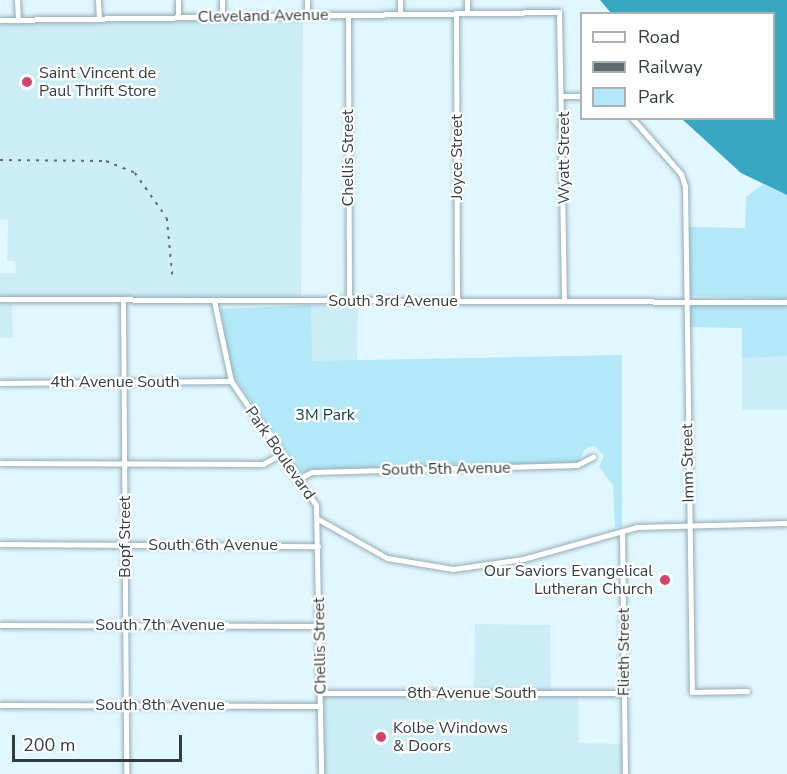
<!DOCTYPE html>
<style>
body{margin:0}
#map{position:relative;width:787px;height:774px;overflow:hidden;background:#e0f7ff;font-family:"Nunito Sans",sans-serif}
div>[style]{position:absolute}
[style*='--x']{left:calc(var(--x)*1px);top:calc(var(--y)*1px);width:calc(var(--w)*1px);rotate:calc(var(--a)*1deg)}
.built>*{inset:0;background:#ccedf6;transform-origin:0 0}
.green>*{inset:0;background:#b2e8f8}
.water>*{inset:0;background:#3aa7c2}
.roads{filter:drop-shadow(0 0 2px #95abb2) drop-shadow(0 0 2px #95abb2)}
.minor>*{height:5px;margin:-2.5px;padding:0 2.5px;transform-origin:2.5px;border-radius:2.5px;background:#fff}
.rail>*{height:1.5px;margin-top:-0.75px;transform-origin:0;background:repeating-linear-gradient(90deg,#5d6a6f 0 3px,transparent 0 9px)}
.dots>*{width:16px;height:16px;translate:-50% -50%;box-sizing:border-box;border:3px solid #fff;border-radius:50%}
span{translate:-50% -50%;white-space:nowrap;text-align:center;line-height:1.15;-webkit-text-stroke:4.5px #fff;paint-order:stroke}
.street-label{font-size:16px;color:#333d40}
.poi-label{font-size:16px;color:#333d40}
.left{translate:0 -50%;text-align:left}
.right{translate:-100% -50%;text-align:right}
.park-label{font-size:16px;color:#093b46}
.legend{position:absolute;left:580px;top:12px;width:195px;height:108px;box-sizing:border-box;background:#fff;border:2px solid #adb1b3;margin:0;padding:8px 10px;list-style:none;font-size:18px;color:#333d40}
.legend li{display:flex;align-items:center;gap:12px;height:30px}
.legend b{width:30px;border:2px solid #adb1b3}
.scale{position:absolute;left:12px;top:735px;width:170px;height:27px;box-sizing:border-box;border:3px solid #333d40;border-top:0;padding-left:8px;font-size:18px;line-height:21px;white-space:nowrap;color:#333d40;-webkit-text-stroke:4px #fff;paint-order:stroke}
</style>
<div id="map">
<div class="built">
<div style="clip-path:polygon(303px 20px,301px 298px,12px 297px,13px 338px,0 338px,0 273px,16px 273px,15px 261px,7px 261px,8px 220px,0 219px,0 24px)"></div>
<div style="left:311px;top:305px;width:47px;height:56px;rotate:1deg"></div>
<div style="left:787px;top:356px;width:54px;height:45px;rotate:90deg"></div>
<div style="clip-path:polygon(475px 624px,550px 625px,551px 692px,578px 693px,579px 743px,625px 744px,625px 774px,321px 774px,320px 693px,474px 693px)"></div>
</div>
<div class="green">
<div style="clip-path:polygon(763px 184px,787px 195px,787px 299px,690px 296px,688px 227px,745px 228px,746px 197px)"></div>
<div style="clip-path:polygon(686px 301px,787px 302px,787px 356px,742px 358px,742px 328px,687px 327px)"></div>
<div style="clip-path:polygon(311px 305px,312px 361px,622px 355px,622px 527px,615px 527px,613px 485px,599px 467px,604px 455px,594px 446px,585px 449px,578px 463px,299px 472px,232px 374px,220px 309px)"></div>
</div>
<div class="water">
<div style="clip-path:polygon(600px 0,787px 0,787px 195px,741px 173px,682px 119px,774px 118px,774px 14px,611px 13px)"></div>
</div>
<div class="roads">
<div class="minor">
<div style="--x:17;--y:0;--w:19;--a:87"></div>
<div style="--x:98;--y:0;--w:18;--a:87"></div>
<div style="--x:178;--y:0;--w:17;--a:90"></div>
<div style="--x:307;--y:0;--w:15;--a:90"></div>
<div style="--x:467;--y:0;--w:12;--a:90"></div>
<div style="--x:456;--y:13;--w:287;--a:89.8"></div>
<div style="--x:400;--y:14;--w:14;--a:-90"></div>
<div style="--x:348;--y:15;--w:286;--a:89.8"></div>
<div style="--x:222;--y:16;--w:16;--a:-90"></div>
<div style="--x:0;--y:20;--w:559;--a:-0.82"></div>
<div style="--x:559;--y:12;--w:289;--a:89"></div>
<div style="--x:564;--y:96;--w:18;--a:0"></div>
<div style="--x:632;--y:118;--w:74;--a:48.8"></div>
<div style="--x:681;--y:174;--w:13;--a:72"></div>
<div style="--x:685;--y:186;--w:506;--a:89.21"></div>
<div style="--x:692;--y:692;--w:55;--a:-1"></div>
<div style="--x:0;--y:299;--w:787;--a:0.22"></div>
<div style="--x:123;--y:300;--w:474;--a:89.6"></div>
<div style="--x:214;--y:301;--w:82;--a:78"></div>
<div style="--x:231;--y:381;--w:150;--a:55.6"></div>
<div style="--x:316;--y:505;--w:269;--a:88.9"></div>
<div style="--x:0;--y:383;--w:231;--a:-0.5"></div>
<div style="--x:0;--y:463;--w:263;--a:0.2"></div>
<div style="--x:263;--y:464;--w:21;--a:-29"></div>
<div style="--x:298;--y:479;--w:16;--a:-27"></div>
<div style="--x:312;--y:472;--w:265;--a:-1.5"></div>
<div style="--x:577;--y:465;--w:18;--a:-27"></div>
<div style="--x:318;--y:519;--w:79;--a:29.5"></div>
<div style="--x:387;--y:558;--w:67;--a:9.5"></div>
<div style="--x:453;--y:569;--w:71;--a:-8.1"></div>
<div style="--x:523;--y:559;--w:118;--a:-15.7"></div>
<div style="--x:637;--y:527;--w:150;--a:-1.5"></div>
<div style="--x:622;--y:531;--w:243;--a:89.3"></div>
<div style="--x:0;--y:544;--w:318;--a:0.4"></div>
<div style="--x:0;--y:625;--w:319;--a:0.2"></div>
<div style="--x:320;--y:693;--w:304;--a:0"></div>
<div style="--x:0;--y:705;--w:320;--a:0.2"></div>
</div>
</div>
<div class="rail">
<div style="--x:0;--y:160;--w:106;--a:0.5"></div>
<div style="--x:106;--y:161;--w:31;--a:22"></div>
<div style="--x:135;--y:173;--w:55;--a:54.6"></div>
<div style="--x:167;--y:218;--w:62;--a:84.5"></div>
</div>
<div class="dots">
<div style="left:27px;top:82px;background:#d2446c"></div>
<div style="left:665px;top:580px;background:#d2446c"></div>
<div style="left:381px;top:737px;background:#d2446c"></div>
</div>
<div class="street-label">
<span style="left:263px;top:16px;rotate:-1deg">Cleveland Avenue</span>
<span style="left:457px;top:157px;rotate:-90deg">Joyce Street</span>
<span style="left:348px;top:158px;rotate:-90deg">Chellis Street</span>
<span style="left:564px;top:158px;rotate:-90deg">Wyatt Street</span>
<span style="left:393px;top:301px">South 3rd Avenue</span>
<span style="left:115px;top:382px">4th Avenue South</span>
<span style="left:280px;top:453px;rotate:55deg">Park Boulevard</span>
<span style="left:688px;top:463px;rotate:-91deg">Imm Street</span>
<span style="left:446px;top:469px;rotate:-1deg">South 5th Avenue</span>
<span style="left:125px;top:537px;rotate:-90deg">Bopf Street</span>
<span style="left:213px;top:545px">South 6th Avenue</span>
<span style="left:160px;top:625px">South 7th Avenue</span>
<span style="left:320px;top:646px;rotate:-91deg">Chellis Street</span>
<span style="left:624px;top:652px;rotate:-90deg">Flieth Street</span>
<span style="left:472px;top:693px">8th Avenue South</span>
<span style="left:160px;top:705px">South 8th Avenue</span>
</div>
<div class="poi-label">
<span class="left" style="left:39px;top:82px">Saint Vincent de<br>Paul Thrift Store</span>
<span class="right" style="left:653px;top:580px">Our Saviors Evangelical<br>Lutheran Church</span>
<span class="left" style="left:393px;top:737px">Kolbe Windows<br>&amp; Doors</span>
</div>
<div class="park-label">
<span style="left:325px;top:415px">3M Park</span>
</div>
<ul class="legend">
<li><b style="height:8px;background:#fff"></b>Road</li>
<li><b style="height:8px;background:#5d6a6f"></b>Railway</li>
<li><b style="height:16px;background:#b2e8f8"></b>Park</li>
</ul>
<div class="scale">200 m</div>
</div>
